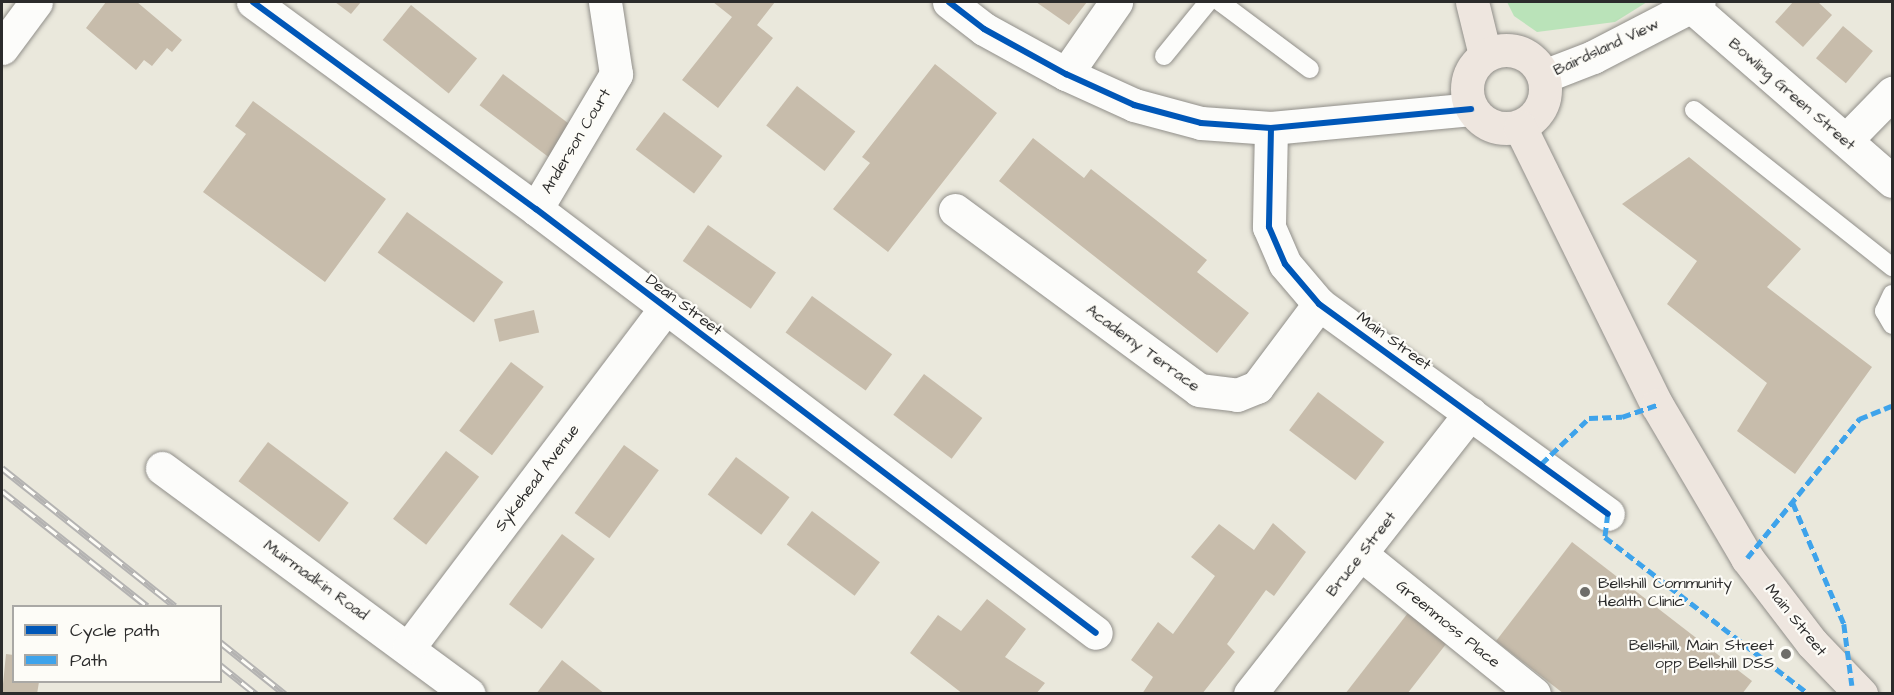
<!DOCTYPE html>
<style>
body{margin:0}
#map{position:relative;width:1894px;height:695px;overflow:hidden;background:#eae8dc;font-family:"Architects Daughter",sans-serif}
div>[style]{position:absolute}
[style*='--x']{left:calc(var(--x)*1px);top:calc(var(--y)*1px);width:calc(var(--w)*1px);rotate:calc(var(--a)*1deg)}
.green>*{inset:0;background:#bae3b9}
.building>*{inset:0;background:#c7bcab;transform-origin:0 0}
.roads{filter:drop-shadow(0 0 2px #918f8a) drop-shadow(0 0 2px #918f8a)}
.service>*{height:18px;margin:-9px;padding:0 9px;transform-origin:9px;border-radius:9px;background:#fcfcfa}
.minor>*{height:33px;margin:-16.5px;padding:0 16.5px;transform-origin:16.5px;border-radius:16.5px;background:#fcfcfa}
.tertiary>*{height:33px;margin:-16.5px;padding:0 16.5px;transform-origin:16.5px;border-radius:16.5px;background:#fcfcfa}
.primary>*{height:33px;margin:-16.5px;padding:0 16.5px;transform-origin:16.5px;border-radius:16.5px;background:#eee6df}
.primary>.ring{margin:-16.5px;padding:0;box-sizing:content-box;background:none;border:33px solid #eee6df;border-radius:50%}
.rail>*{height:7px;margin-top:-3.5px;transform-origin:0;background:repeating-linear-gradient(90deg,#fdfcf7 0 14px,#b4b3b2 0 28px);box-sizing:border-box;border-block:2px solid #b4b3b2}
.quiet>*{height:4.5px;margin-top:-2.25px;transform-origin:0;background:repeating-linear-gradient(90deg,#3ea3eb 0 9px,transparent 0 13.5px)}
.cycleway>*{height:6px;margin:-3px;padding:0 3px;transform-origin:3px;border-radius:3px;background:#0057b8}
.dots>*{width:16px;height:16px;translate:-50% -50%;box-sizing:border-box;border:3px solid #fdfcf7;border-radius:50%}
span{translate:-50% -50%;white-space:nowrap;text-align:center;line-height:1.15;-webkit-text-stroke:4.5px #fdfcf7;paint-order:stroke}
.street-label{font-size:16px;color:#2b2b2b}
.poi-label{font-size:16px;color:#2b2b2b}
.left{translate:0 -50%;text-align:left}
.right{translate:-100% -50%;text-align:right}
.frame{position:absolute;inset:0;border:3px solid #2b2b2b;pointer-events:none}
.legend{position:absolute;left:12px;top:605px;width:210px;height:78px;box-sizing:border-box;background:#fdfcf7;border:2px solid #a9a8a5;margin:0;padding:8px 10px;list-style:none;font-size:18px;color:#2b2b2b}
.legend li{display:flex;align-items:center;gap:12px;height:30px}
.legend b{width:30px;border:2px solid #a9a8a5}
</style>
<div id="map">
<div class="green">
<div style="clip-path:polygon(1507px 2px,1647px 2px,1615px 22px,1537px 32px,1514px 16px)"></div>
</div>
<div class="building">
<div style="clip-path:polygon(106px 2px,137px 2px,182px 40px,172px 52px,167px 48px,152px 66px,144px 60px,136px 70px,86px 28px)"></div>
<div style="clip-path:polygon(335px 2px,361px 2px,351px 14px)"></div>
<div style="clip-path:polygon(713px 2px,775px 2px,757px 25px,773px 38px,718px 108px,682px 80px,732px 17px)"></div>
<div style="clip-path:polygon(1036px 2px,1087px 2px,1069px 25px)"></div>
<div style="clip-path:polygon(1793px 2px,1818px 2px,1832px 15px,1803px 47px,1775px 22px)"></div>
<div style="left:411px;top:5px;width:85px;height:45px;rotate:39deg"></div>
<div style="left:1843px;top:26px;width:39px;height:42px;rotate:40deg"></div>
<div style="clip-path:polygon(935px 64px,997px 113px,888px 252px,833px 209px,870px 163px,862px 157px)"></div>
<div style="left:503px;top:74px;width:88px;height:39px;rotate:37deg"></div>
<div style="left:797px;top:86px;width:74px;height:50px;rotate:38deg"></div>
<div style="clip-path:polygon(253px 101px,386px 199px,325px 282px,203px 192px,246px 134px,235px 126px)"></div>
<div style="left:664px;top:112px;width:73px;height:47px;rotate:37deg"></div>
<div style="clip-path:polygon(1033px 138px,1084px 178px,1091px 169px,1207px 260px,1197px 272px,1249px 313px,1217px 353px,999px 181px)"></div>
<div style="clip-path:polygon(1689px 157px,1801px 249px,1767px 287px,1872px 367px,1795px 474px,1737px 431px,1767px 383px,1667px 304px,1697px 261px,1622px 204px)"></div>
<div style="left:407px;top:212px;width:119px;height:50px;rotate:36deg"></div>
<div style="left:708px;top:225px;width:83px;height:44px;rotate:35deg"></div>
<div style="left:812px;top:296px;width:99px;height:45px;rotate:36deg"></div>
<div style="left:534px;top:310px;width:23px;height:41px;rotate:77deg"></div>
<div style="left:511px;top:362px;width:41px;height:86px;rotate:37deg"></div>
<div style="left:924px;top:374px;width:73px;height:51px;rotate:37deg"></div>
<div style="left:1318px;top:392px;width:83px;height:48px;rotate:37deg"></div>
<div style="left:268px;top:442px;width:101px;height:49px;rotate:37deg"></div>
<div style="left:624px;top:445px;width:43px;height:84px;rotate:36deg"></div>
<div style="left:446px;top:451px;width:42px;height:86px;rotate:38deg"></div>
<div style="left:736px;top:457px;width:67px;height:47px;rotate:37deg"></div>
<div style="left:812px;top:511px;width:85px;height:42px;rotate:37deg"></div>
<div style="clip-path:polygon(1273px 523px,1306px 552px,1274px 596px,1266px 590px,1227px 644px,1235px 652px,1202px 694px,1142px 694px,1153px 677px,1131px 660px,1158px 622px,1173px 634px,1215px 576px,1191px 557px,1219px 524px,1254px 550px)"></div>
<div style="left:562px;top:534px;width:41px;height:88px;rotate:37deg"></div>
<div style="clip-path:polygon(1572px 542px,1752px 681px,1742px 694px,1564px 694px,1496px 641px)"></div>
<div style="clip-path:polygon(987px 599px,1026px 629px,1005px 657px,1045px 683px,1036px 694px,963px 694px,910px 653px,938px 615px,961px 631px)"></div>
<div style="clip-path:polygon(1411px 609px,1450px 639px,1407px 694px,1345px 694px)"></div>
<div style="clip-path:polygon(6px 654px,14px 655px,14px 682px,39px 682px,37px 694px,2px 694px)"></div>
<div style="clip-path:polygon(562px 660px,605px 694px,536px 694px)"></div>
</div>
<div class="roads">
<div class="service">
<div style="--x:1220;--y:2;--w:112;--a:36.7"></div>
<div style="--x:1164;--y:56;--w:70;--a:-50.8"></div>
<div style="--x:1694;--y:110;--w:253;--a:38.4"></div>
<div style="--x:1892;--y:294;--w:19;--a:115"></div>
<div style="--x:1884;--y:311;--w:16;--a:60"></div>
</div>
<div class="minor">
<div style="--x:253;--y:2;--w:351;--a:36.2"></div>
<div style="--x:536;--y:209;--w:702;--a:37.13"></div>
<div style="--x:1692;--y:7;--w:265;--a:41"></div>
<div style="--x:2;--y:48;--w:57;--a:-53.5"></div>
<div style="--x:1066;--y:74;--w:88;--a:-55.2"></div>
<div style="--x:1271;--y:128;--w:99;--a:91.2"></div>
<div style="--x:1269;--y:227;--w:40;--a:66.6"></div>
<div style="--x:1285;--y:264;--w:52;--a:49.6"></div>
<div style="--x:1319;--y:304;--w:357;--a:36"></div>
<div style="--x:1846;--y:140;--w:66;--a:-45.6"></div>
<div style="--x:536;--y:209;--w:157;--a:-59.3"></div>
<div style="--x:616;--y:74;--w:73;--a:-98.7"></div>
<div style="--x:955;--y:210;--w:303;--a:36.4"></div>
<div style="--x:1199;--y:390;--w:38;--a:7"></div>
<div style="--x:1237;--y:395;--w:22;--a:-22"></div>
<div style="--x:1257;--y:387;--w:104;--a:-53.2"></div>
<div style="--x:162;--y:468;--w:381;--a:36.4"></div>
<div style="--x:1362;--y:555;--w:221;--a:38.9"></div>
<div style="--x:409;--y:647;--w:425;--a:-52.9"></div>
<div style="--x:1250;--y:694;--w:357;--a:-51.9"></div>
</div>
<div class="tertiary">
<div style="--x:949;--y:2;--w:44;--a:37.6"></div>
<div style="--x:984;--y:29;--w:94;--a:28.8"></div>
<div style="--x:1066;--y:74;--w:75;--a:24.5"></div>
<div style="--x:1134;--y:105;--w:69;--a:15"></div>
<div style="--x:1201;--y:123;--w:70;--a:4.1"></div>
<div style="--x:1271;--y:128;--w:201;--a:-5.4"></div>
<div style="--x:1544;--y:76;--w:53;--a:-21.2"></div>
<div style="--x:1593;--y:57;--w:119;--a:-27.4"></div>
</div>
<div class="primary">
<div style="--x:1472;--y:2;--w:55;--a:76.2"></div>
<div class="ring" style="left:1467px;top:50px;width:45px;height:45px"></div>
<div style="--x:1520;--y:127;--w:310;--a:63.8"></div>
<div style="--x:1657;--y:405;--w:178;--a:59.5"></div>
<div style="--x:1747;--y:558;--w:107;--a:52.6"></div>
<div style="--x:1812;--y:643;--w:71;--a:46.1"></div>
</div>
</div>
<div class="rail">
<div style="--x:2;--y:468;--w:221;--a:38.6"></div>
<div style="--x:2;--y:491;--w:185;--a:38.4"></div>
<div style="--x:220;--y:642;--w:83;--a:38.7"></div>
<div style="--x:220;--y:665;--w:46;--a:38.9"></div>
</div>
<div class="quiet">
<div style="--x:1541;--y:464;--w:66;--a:-43.8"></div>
<div style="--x:1589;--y:418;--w:33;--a:-2"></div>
<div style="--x:1622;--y:417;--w:37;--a:-19"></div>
<div style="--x:1793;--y:503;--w:131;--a:67.1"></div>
<div style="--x:1844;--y:624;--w:62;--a:82.5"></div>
<div style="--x:1608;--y:514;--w:23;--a:97"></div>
<div style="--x:1605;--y:537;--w:257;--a:37.6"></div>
<div style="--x:1747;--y:558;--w:179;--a:-51.1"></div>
<div style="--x:1859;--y:419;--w:35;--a:-22"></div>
</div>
<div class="cycleway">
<div style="--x:253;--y:2;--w:351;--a:36.2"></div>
<div style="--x:536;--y:209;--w:702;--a:37.13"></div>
<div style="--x:949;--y:2;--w:44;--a:37.6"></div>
<div style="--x:984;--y:29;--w:94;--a:28.8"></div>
<div style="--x:1066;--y:74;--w:75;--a:24.5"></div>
<div style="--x:1134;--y:105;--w:69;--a:15"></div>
<div style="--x:1201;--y:123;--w:70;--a:4.1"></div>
<div style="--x:1271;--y:128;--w:201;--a:-5.4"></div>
<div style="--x:1271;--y:128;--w:99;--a:91.2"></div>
<div style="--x:1269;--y:227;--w:40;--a:66.6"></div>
<div style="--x:1285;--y:264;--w:52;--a:49.6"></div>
<div style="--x:1319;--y:304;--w:357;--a:36"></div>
</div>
<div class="dots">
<div style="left:1585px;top:592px;background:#6e6d69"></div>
<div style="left:1786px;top:654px;background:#6e6d69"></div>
</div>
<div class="street-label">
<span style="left:1606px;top:47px;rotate:-25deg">Bairdsland View</span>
<span style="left:1792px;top:94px;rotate:41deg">Bowling Green Street</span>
<span style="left:576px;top:141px;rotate:-59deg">Anderson Court</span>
<span style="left:684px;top:305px;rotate:37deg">Dean Street</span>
<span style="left:1394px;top:341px;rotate:36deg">Main Street</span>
<span style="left:1143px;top:348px;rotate:36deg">Academy Terrace</span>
<span style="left:537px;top:478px;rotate:-53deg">Sykehead Avenue</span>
<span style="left:1361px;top:554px;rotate:-52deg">Bruce Street</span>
<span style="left:316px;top:580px;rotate:36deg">Muirmadkin Road</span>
<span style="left:1796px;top:620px;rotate:51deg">Main Street</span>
<span style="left:1448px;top:624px;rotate:39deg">Greenmoss Place</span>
</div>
<div class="poi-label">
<span class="left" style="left:1598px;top:592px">Bellshill Community<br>Health Clinic</span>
<span class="right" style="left:1774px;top:654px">Bellshill, Main Street<br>opp Bellshill DSS</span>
</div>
<div class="frame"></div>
<ul class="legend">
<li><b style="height:8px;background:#0057b8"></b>Cycle path</li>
<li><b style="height:8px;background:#3ea3eb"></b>Path</li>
</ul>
</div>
